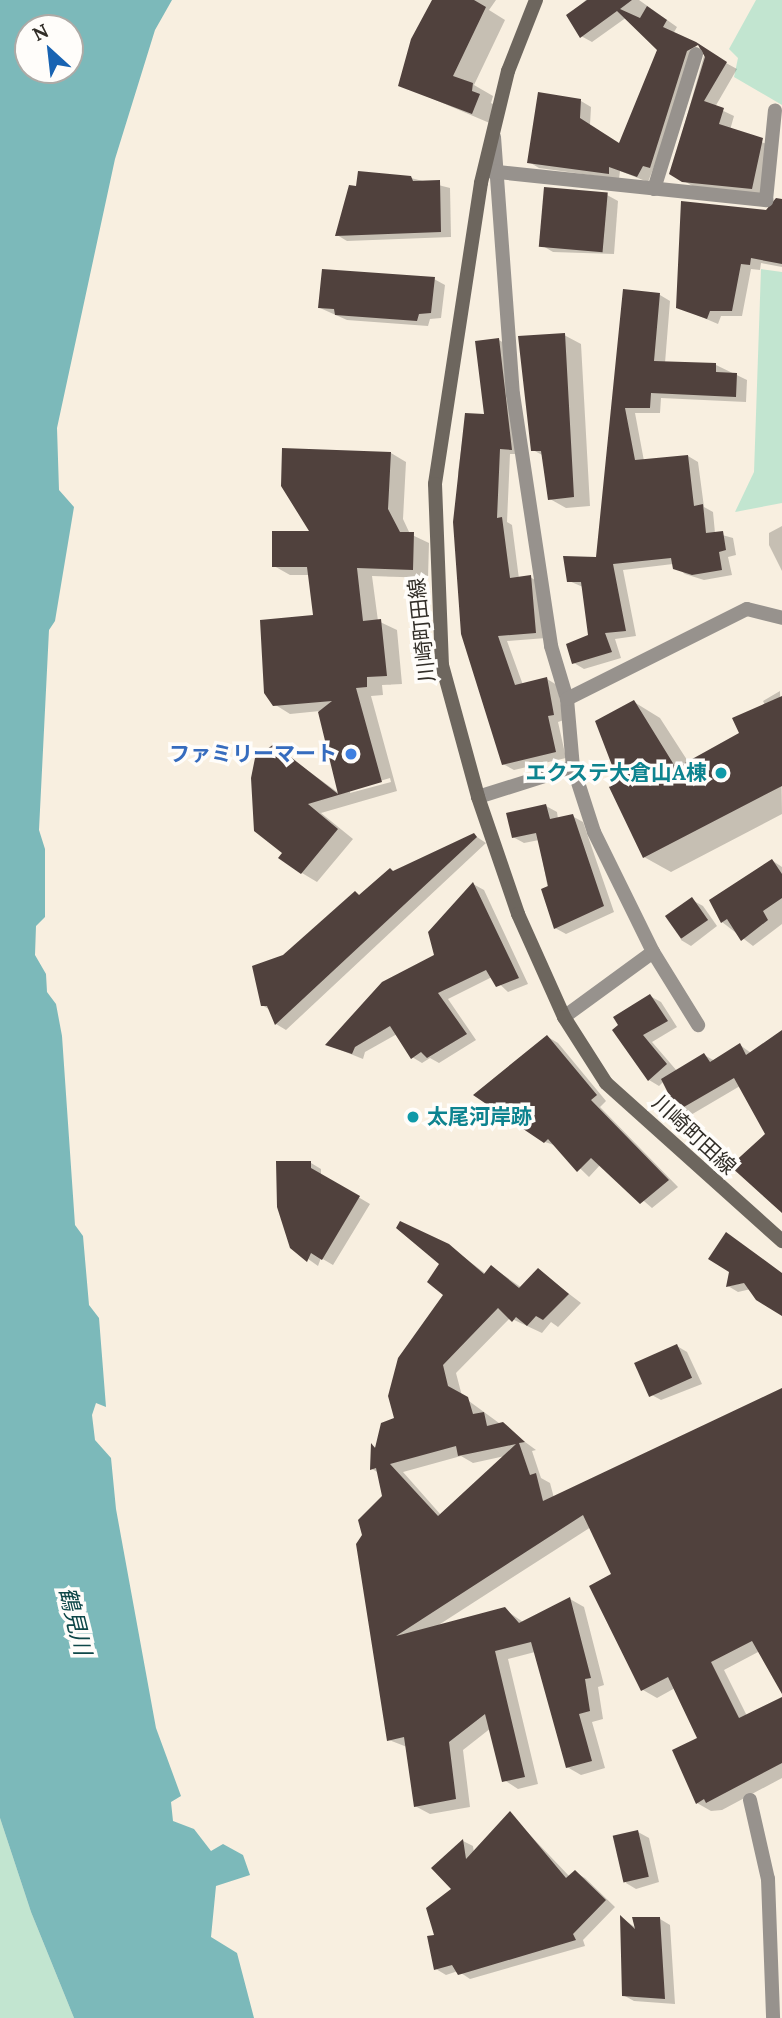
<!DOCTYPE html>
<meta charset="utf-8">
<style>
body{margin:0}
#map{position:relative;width:782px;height:2018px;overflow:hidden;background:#f8efe0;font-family:Lora,"Noto Sans JP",serif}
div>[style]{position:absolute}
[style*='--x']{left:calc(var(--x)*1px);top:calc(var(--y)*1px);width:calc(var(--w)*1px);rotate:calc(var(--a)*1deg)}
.green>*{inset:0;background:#c2e5d0}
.water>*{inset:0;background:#7cb9ba}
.shadow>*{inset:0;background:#0003}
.building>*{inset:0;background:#50413d;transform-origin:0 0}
.street>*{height:14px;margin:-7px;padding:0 7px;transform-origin:7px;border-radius:7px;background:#97928d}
.secondary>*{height:14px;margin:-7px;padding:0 7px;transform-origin:7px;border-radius:7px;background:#6d665e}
.dots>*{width:19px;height:19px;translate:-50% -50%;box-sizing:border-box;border:4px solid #fffdfa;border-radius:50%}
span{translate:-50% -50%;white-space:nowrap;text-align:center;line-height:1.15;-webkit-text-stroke:7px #fffdfa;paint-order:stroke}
.street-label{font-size:21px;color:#322e28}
.shop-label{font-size:21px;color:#366cbe;font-weight:700}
.right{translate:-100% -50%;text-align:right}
.culture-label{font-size:21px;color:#0d838f;font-weight:700}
.left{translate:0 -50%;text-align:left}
.water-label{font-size:23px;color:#0e4748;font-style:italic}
.north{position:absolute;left:14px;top:14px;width:70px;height:70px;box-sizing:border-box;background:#fffdfa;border:2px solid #adaaa6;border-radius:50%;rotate:333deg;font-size:19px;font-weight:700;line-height:28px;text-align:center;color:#322e28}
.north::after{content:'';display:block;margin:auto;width:24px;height:32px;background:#1863b2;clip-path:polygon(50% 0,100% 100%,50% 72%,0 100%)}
</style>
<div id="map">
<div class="green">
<div style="clip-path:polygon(756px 0,782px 0,782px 105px,734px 77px,738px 58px,729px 49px)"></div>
<div style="clip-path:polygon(761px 269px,782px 272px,782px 503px,735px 512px,754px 472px)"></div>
<div style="clip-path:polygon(0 1818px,31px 1912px,74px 2018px,0 2018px)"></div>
</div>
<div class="water">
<div style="clip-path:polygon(evenodd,0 0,172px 0,155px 30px,115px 159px,57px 428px,59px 490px,74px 507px,55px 621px,49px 630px,39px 830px,45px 849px,45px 917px,36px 926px,35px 955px,46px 974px,47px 992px,56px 1004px,62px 1036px,75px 1225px,83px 1236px,89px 1305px,99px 1318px,106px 1407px,96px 1403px,92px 1415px,95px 1440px,111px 1458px,116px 1509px,156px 1728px,181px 1796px,171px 1802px,173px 1821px,194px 1829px,211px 1851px,223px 1844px,243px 1855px,250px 1875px,216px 1886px,211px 1937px,237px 1953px,254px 2018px,74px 2018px,31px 1912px,0 1818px,0 0,28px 28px,70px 28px,70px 70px,28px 70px,28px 28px)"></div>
</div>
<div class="shadow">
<div style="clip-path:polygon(434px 0,496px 0,489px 10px,505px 20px,474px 85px,493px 96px,491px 103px,499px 107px,492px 124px,400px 85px)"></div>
<div style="clip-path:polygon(586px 0,639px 0,677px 27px,673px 34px,737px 69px,715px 107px,734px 116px,730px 130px,772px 146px,763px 194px,694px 187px,671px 173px,705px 52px,697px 57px,648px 182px,620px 171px,619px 179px,539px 168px,529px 162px,581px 101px,591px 107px,590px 125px,620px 145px,659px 49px,627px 17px,592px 42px,581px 36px,568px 15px)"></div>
<div style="clip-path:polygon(411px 178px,450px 188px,451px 237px,347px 241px,337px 235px,358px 187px)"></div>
<div style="clip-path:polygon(607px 195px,618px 201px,614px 254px,553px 252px,543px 246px)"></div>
<div style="clip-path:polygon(782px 201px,782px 267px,761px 263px,760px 270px,751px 269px,742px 316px,721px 316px,718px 324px,678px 307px,765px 211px)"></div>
<div style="clip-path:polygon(434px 279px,445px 285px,441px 318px,430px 319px,428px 326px,347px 320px,320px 308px)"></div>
<div style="clip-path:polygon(625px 291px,660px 295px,670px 301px,665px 363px,716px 365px,747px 380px,746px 402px,661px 398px,660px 413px,635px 413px,644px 461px,688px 456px,698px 462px,704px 507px,713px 512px,715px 533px,733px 538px,736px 555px,728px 557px,732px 575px,704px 580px,685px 574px,673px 564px,623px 570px,636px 636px,615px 639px,621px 658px,584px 669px,574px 663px,590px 636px,583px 587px,569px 581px,598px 558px)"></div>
<div style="clip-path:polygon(564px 335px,581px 344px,590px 506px,566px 508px,550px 499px,544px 456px,533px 450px)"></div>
<div style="clip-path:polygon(499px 340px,509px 346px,521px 454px,510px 454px,507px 522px,512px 525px,519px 579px,530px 577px,540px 583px,546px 638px,507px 641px,523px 685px,547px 679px,557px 685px,564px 720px,558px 722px,566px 758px,514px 770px,503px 764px,458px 589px,458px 472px,466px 415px,486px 416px)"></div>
<div style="clip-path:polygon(evenodd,391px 453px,406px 462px,403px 519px,410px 534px,429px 543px,428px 578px,372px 576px,378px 621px,397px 630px,402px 684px,382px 685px,383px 695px,371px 696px,397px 791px,321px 813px,353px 839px,317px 882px,302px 873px,285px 853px,274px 746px,340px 794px,320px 711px,290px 714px,274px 704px,315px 617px,310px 575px,290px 575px,274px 566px,391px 453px,390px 778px,391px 782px,350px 793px,350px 790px,390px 778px)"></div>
<div style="clip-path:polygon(782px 526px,782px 571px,769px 545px,769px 533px)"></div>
<div style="clip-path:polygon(780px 691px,782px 814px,671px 872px,644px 857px,621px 782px,634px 702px,660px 718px,689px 763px,741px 734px,765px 705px,763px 701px)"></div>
<div style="clip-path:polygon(546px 806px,557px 812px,558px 819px,572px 816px,583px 822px,614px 912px,566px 934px,555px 928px,539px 840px,524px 843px,513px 837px)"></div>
<div style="clip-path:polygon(474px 835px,486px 843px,286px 1030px,276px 1024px,270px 1010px,262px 1005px,283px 957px,355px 893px,360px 896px,395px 872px)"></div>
<div style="clip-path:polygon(773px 861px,782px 867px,782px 924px,753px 946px,722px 922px)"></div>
<div style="clip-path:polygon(473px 884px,484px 890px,528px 984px,508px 992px,492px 977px,448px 999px,476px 1040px,439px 1063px,430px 1058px,422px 1063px,412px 1057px,397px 1034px,365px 1052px,363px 1059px,328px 1045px,436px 955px)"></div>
<div style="clip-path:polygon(692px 900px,703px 906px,717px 926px,691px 946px,681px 940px)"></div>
<div style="clip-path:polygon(650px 996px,661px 1002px,677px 1027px,652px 1042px,677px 1071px,704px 1055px,715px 1061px,740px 1045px,751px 1053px,782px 1032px,782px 1145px,740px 1086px,689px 1116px,678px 1110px,664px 1081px,659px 1086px,649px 1080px,615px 1030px)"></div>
<div style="clip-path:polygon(548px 1037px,558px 1043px,606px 1101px,600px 1107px,678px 1187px,652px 1208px,601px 1164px,589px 1177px,557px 1146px,545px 1142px)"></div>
<div style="clip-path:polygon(311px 1163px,321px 1169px,321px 1175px,370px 1204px,333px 1265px,321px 1258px,318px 1266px,291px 1247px)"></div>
<div style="clip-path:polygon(evenodd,449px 1246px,486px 1274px,492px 1267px,522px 1288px,538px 1270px,581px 1303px,558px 1327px,551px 1322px,542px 1333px,510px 1318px,456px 1373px,462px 1396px,536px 1450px,532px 1451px,541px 1478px,550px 1483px,554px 1498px,782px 1390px,782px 1667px,760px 1651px,724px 1670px,747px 1716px,782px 1699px,782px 1778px,722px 1810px,711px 1811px,697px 1803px,699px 1738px,675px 1688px,657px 1698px,643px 1690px,613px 1575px,591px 1527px,437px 1626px,504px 1609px,523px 1622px,570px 1599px,584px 1607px,604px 1685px,598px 1687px,603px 1719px,592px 1722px,605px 1768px,581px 1775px,567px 1767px,535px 1652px,508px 1659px,538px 1784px,518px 1789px,504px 1780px,491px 1728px,463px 1750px,470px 1807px,430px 1814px,415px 1806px,407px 1747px,389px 1740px,357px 1545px,384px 1496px,379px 1473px,372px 1469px,373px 1446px,377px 1448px,396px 1419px,446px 1295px,441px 1263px,449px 1246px,461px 1456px,473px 1463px,505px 1456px,441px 1515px,403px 1472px,461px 1456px)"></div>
<div style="clip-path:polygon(782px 1275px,782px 1314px,751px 1289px,738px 1292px,728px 1286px)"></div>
<div style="clip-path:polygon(677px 1346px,687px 1352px,702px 1384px,661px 1400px,650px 1394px)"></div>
<div style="clip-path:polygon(510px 1814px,570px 1877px,575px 1872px,585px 1878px,615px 1907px,583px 1940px,585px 1946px,470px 1979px,458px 1971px,446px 1975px,436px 1969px,436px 1937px,453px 1889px,463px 1841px,473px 1846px,474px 1853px)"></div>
<div style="clip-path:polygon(638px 1832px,649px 1838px,659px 1882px,636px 1889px,626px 1883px)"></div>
<div style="clip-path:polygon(622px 1918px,636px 1928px,660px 1919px,670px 1925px,675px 2004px,634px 2001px,623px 1995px)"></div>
</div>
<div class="building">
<div style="clip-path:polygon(432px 0,474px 0,486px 7px,453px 76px,473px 83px,472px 91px,480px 94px,472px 114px,398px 86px,411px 39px)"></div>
<div style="clip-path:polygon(587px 0,632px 0,620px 9px,640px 18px,647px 6px,667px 20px,663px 27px,696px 42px,727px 62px,704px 101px,724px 108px,719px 124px,763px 138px,752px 189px,682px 182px,669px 174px,705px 57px,698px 45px,687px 51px,650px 168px,643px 166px,637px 177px,609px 167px,609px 174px,527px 163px,538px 92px,581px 99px,580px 118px,619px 143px,657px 50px,617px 11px,580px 38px,566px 15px)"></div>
<div style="clip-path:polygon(358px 171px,411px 176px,413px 181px,440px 180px,441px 232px,335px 236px,349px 185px,356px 186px)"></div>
<div style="left:544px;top:187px;width:64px;height:60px;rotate:5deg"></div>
<div style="clip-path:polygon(776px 198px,782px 199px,782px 264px,751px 258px,750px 265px,741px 264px,732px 311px,710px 311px,707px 319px,676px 308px,681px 201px,766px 210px)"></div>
<div style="clip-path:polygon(322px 269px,435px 277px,431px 313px,419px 314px,417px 321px,335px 315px,334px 309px,318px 308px)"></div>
<div style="clip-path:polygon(623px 289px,660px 293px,654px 361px,716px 363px,716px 372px,737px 373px,736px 397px,651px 393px,650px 408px,625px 408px,635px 460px,688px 455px,694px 506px,703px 504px,706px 533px,723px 531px,726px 550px,719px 552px,722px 570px,692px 575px,673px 569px,671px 558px,613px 564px,626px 631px,605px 633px,612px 652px,572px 664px,566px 644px,588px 635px,581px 582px,567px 582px,563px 556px,596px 557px)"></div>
<div style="clip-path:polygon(565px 333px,574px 497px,548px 500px,541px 451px,531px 451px,518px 336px)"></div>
<div style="clip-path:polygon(499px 338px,512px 450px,500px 449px,497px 518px,502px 517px,510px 578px,531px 575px,536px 633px,498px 636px,515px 685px,547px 677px,554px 715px,548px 716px,556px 752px,502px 765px,461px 634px,453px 522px,465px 413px,484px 414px,475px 341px)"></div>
<div style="clip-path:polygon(282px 448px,391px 452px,388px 509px,400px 532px,414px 532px,413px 570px,357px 568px,363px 621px,381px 619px,387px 676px,367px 677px,367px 687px,356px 688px,382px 782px,308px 804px,338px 829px,301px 874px,278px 858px,282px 853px,254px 831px,251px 778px,255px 758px,274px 744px,338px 794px,318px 712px,332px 701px,273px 706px,264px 693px,260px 620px,313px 615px,307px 567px,272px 567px,272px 531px,309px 531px,281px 486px)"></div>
<div style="clip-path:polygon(782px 696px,782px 786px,643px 858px,609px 787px,618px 781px,595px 721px,634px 700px,676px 768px,739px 733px,732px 718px)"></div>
<div style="clip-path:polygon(546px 804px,550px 819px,573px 814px,604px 906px,554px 929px,541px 889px,548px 886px,536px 833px,512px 838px,506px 813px)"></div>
<div style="clip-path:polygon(474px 833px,477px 837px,275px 1025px,267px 1006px,261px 1006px,252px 966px,283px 955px,355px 891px,359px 895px,390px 868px,393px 871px)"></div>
<div style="clip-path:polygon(772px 859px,782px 874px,782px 898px,763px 911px,768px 920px,741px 941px,727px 919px,721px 923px,709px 900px)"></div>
<div style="clip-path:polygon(473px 882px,519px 978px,496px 987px,486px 970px,438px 993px,467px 1034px,427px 1058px,421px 1052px,411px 1059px,390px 1026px,355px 1047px,352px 1054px,325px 1045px,382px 982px,434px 955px,428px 932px)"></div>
<div style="left:692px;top:897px;width:28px;height:33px;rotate:55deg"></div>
<div style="clip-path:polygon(650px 994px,668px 1021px,643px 1035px,667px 1064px,648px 1081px,612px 1030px,618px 1025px,613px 1017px)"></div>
<div style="clip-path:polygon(782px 1030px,782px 1213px,730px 1166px,765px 1134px,734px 1078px,677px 1111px,661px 1079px,704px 1053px,710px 1062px,740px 1043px,746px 1055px)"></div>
<div style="clip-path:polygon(547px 1035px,597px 1095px,591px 1100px,669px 1180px,640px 1204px,591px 1158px,577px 1172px,548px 1139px,544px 1143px,473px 1095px)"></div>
<div style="clip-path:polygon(276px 1161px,311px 1161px,311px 1168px,360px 1196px,322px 1260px,311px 1253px,307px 1262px,290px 1248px,277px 1207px)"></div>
<div style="clip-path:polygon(evenodd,400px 1221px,449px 1244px,484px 1274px,491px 1265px,519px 1288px,538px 1268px,569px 1294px,543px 1320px,536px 1316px,527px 1326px,516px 1317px,512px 1322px,498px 1308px,443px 1365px,448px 1386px,468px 1397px,473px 1414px,484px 1412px,487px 1426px,503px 1422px,525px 1442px,519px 1443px,530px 1475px,536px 1473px,543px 1501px,782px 1388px,782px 1694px,752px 1641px,711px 1662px,739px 1718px,782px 1697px,782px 1763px,706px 1803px,704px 1799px,696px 1804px,672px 1750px,697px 1738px,668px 1677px,641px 1691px,589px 1586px,611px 1574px,583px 1515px,396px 1636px,505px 1607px,519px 1623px,570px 1597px,591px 1678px,585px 1679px,590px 1711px,579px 1714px,592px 1761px,566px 1768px,531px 1642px,495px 1651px,525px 1777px,502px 1782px,485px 1714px,449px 1742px,456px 1799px,414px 1807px,404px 1737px,387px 1741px,356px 1544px,362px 1535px,358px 1520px,382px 1496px,376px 1468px,370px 1470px,371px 1443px,375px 1448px,381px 1423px,394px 1418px,388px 1396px,398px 1358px,443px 1295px,427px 1282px,439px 1264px,396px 1228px,400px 1221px,516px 1444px,438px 1516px,390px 1464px,456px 1446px,458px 1456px,516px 1444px)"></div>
<div style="clip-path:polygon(726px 1232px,782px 1273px,782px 1316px,756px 1300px,744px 1283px,726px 1287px,729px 1272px,708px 1259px)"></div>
<div style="left:677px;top:1344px;width:37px;height:47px;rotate:66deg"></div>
<div style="clip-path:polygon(510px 1811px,566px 1878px,575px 1870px,606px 1900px,573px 1934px,576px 1940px,458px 1975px,452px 1965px,434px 1970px,427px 1936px,434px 1935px,426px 1908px,451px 1889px,431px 1868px,463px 1839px,466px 1859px)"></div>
<div style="left:638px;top:1830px;width:48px;height:26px;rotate:77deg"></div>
<div style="clip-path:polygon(620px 1915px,635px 1929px,632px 1917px,660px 1917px,665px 1999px,622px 1996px)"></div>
</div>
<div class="street">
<div style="--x:494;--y:137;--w:258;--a:85.8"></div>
<div style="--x:513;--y:394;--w:255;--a:81.4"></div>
<div style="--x:551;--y:646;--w:55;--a:73.2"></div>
<div style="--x:567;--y:699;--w:68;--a:85"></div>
<div style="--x:573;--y:767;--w:68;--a:72.1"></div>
<div style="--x:594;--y:832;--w:134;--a:63.8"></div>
<div style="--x:653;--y:952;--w:110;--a:143.9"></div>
<div style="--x:488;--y:171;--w:280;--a:6"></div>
<div style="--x:766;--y:200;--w:90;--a:-84.3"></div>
<div style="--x:654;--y:189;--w:141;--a:-72.7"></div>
<div style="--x:567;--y:699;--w:201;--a:-26.6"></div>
<div style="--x:747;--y:609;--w:36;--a:14"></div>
<div style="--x:478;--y:797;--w:100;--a:-17.5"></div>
<div style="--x:653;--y:952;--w:86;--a:58.3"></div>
<div style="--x:750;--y:1800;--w:81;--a:77.2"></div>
<div style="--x:768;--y:1879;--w:139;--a:87.9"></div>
</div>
<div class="secondary">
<div style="--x:536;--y:0;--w:76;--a:111.5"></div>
<div style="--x:508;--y:71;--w:115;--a:103.6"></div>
<div style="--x:481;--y:183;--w:304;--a:98.7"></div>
<div style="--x:435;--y:484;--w:181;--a:87.8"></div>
<div style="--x:442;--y:665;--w:137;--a:74.7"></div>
<div style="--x:478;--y:797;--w:124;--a:71.1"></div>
<div style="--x:518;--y:914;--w:113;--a:65.9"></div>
<div style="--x:564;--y:1017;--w:78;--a:57.5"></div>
<div style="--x:606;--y:1083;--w:237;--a:41.9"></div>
</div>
<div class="dots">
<div style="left:351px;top:754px;background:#3f7fe0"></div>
<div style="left:721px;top:773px;background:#0f9aa8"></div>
<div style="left:413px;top:1117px;background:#0f9aa8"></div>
</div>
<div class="street-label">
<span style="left:422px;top:630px;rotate:-96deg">川崎町田線</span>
<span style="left:694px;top:1135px;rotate:43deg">川崎町田線</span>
</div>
<div class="shop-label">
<span class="right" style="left:337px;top:754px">ファミリーマート</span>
</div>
<div class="culture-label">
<span class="right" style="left:707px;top:773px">エクステ大倉山A棟</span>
<span class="left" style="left:427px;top:1117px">太尾河岸跡</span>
</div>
<div class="water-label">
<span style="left:75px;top:1621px;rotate:76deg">鶴見川</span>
</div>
<div class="north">N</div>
</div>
